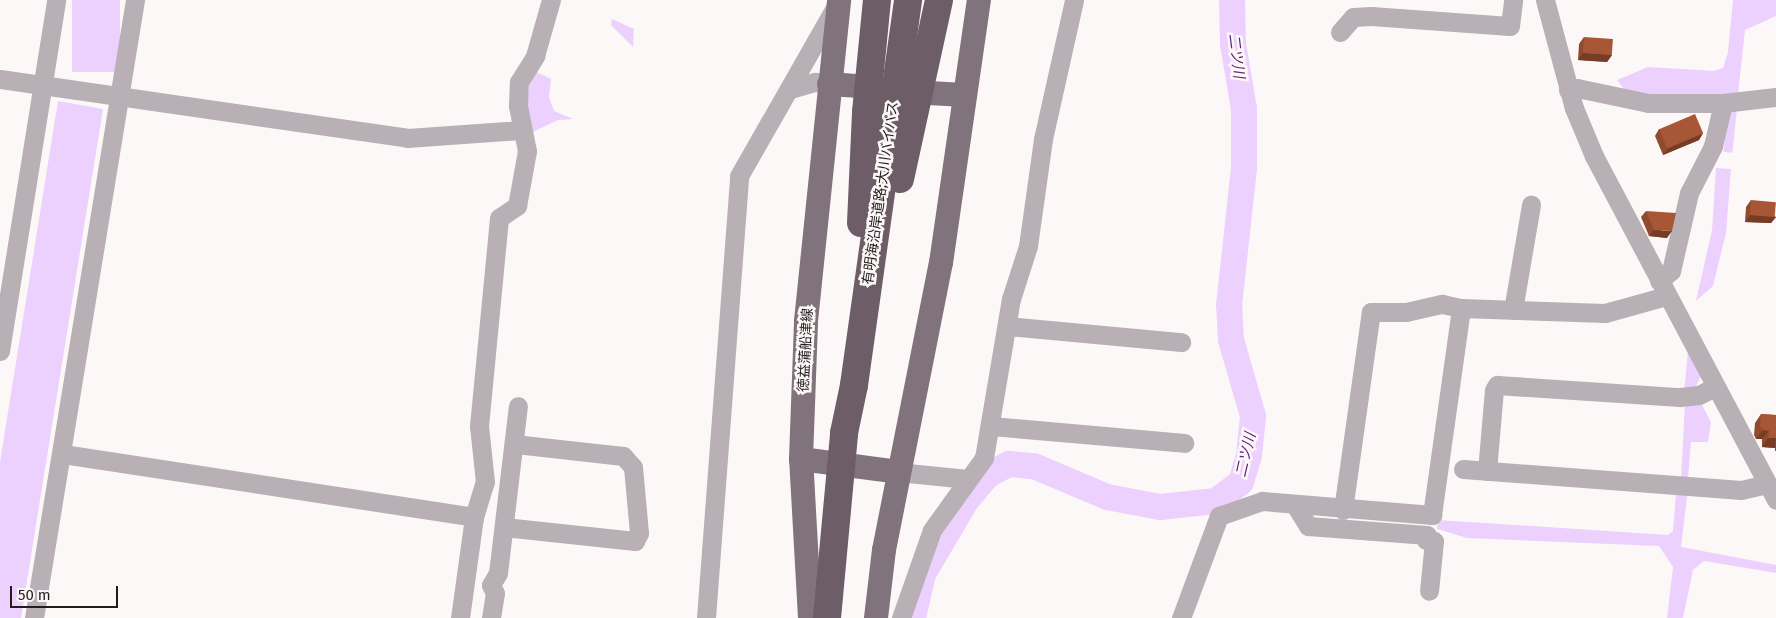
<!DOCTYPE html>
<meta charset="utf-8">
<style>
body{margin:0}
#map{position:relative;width:1776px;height:618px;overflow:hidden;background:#fdf8f8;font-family:"Fira Sans","Noto Sans JP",sans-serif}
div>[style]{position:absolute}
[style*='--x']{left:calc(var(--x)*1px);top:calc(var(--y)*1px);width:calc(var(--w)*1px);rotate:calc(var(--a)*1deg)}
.water>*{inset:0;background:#ecd0fe;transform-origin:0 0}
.river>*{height:26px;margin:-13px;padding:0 13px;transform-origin:13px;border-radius:13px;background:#ecd0fe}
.minor>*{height:19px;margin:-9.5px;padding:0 9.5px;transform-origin:9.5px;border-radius:9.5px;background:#b8b0b4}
.major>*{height:24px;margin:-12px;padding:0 12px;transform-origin:12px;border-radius:12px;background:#81737b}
.highway>*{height:28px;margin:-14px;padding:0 14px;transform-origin:14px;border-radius:14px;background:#6d5d66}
.highway-bridge>*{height:28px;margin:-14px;padding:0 14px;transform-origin:14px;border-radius:14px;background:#6d5d66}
.wall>*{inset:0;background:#904b2e}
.shaded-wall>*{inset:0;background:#753d26}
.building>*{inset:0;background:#a75736;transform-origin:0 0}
span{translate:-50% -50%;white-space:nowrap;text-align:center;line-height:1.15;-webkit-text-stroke:5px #fdf8f8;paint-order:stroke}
.street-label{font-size:14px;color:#231b1c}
.water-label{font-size:15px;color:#60257c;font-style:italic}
.scale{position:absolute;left:10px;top:586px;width:108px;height:22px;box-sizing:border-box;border:2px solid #231b1c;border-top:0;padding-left:6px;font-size:15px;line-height:18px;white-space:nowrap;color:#231b1c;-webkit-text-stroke:4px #fdf8f8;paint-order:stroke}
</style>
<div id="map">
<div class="water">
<div style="left:72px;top:0;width:48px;height:72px"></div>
<div style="clip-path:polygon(1733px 0,1776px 0,1776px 16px,1745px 30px,1738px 94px,1712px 98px,1627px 93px,1617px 80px,1648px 67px,1714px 71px,1723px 68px,1728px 52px)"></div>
<div style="clip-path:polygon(612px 19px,634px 29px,633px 47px,611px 25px)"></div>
<div style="clip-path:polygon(536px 72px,551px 79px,549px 97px,554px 111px,573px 119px,558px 120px,533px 132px,526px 110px,529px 86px)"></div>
<div style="clip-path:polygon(58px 101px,103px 109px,21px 618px,0 618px,0 462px)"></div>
<div style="left:1728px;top:108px;width:9px;height:44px;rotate:6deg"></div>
<div style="clip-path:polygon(1716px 168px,1731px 169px,1726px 233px,1713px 286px,1696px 301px,1712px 230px)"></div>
<div style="clip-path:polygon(1688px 351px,1702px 374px,1693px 392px,1684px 393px)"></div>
<div style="clip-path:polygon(1685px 403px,1701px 403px,1711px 422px,1708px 442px,1691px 442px,1688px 479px,1681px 479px)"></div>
<div style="clip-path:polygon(1691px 492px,1687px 497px,1681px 547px,1776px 565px,1776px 573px,1704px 561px,1693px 570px,1683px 618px,1667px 618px,1673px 567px,1659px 546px,1467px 538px,1437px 529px,1438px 520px,1668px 535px,1673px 531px,1676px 493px)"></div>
</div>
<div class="river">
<div style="--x:913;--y:618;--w:45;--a:-77.2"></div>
<div style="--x:923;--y:574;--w:85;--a:-59.5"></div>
<div style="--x:966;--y:501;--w:34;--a:-50"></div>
<div style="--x:988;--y:475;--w:24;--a:-28"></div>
<div style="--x:1009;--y:464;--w:25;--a:5"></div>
<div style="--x:1034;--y:466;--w:79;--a:23"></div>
<div style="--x:1107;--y:497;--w:54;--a:10.7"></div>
<div style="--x:1160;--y:507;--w:56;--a:-6.1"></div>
<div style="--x:1216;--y:501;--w:31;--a:-37"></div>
<div style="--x:1241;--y:482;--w:28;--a:-73"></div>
<div style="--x:1249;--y:455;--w:39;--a:-84"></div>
<div style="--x:1253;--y:416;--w:79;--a:-106.1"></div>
<div style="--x:1231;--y:340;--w:34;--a:-93"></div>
<div style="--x:1229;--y:306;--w:140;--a:-83.8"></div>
<div style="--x:1244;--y:167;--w:58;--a:-90"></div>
<div style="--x:1244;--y:109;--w:66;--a:-99.6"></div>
<div style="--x:1233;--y:44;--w:44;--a:-91.3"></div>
</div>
<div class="minor">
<div style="--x:1545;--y:0;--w:112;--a:75"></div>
<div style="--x:1574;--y:108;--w:52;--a:67.4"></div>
<div style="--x:1594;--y:156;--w:389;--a:62.1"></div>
<div style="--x:1340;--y:32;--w:20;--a:-49"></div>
<div style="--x:1353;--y:17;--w:18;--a:-3"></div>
<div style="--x:1371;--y:16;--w:139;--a:4.1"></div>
<div style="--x:1510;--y:26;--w:26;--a:-83"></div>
<div style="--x:0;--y:79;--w:411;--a:8.2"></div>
<div style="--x:407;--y:138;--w:115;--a:-4"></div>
<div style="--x:790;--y:89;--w:26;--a:-16"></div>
<div style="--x:815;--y:82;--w:14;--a:8"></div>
<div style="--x:1568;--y:90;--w:9;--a:-13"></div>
<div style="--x:1577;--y:88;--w:73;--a:11.9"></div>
<div style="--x:1648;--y:103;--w:75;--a:0"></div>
<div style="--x:1723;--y:103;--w:53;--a:-6.5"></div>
<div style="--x:1659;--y:281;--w:16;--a:-40"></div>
<div style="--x:1671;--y:271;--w:80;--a:-77"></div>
<div style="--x:1689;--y:193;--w:53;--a:-62.9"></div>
<div style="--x:1713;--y:146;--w:44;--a:-76.9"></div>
<div style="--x:1513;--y:310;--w:107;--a:-80.3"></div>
<div style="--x:1007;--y:326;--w:175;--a:5.3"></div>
<div style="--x:0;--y:351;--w:355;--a:-80.9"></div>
<div style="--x:991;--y:426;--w:194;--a:5"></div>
<div style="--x:63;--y:454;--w:416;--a:8.7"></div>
<div style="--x:1463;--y:469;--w:279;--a:4.3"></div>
<div style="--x:1741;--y:490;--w:27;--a:-13"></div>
<div style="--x:1487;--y:471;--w:81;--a:-85.1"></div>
<div style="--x:1494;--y:390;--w:6;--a:-59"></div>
<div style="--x:1497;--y:385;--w:183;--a:3.8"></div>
<div style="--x:1680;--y:397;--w:19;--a:-6"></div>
<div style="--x:1699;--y:395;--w:18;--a:-27"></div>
<div style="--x:898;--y:472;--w:70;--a:5.7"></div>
<div style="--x:1295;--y:505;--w:25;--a:58"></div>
<div style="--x:1308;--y:526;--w:119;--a:4.3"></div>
<div style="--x:1427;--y:535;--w:5;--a:101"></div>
<div style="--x:1426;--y:540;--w:8;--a:7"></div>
<div style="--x:1434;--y:541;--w:50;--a:95.7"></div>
<div style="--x:1343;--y:510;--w:200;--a:-82"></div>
<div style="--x:1371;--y:312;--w:35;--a:0"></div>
<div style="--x:1406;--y:312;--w:37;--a:-13"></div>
<div style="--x:1442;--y:304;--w:19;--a:12"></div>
<div style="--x:504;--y:527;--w:132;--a:6.1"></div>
<div style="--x:635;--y:541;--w:9;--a:-63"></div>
<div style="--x:639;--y:533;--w:66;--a:-95.2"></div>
<div style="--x:633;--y:467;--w:15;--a:-132"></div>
<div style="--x:623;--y:456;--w:110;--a:-173.7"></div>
<div style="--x:34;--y:618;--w:626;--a:-80.72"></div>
<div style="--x:460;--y:618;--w:102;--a:-82.1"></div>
<div style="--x:474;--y:517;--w:37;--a:-73"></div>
<div style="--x:485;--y:482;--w:56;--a:-96.1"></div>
<div style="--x:479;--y:426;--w:209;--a:-84.5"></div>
<div style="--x:499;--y:218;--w:22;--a:-34"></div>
<div style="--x:517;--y:206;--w:56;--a:-79.7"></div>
<div style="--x:527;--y:151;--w:46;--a:-101.3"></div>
<div style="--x:518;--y:106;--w:24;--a:-88"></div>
<div style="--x:519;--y:82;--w:31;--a:-58"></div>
<div style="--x:535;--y:56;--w:58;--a:-74.1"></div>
<div style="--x:491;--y:618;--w:25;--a:-81"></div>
<div style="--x:495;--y:593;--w:9;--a:-117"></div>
<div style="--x:491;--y:585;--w:14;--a:-60"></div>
<div style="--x:498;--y:573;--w:168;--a:-83.2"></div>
<div style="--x:706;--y:618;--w:443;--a:-85.7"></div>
<div style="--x:739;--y:176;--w:196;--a:-60.3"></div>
<div style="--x:901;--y:618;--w:93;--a:-70.6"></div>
<div style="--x:932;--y:530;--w:89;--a:-54.2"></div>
<div style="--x:984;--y:458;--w:161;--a:-80.4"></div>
<div style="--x:1011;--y:299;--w:56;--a:-72.2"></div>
<div style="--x:1028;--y:246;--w:108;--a:-82"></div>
<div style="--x:1043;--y:139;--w:142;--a:-77.4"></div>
<div style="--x:1181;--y:618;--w:109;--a:-69.6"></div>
<div style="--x:1219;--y:516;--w:46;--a:-19.2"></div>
<div style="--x:1262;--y:501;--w:171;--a:4.7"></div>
<div style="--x:1432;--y:515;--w:209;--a:-82"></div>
<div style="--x:1461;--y:308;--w:144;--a:2"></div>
<div style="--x:1605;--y:313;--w:63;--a:-15.6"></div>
</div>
<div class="major">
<div style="--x:829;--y:84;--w:27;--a:4"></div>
<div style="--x:928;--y:93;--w:37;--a:3"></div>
<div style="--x:801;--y:459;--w:98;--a:7.6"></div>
<div style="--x:810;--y:618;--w:159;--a:-93.2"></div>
<div style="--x:801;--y:459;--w:138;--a:-87.9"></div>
<div style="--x:806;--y:321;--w:323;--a:-84.1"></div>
<div style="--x:876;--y:618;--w:68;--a:-83.3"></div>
<div style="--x:884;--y:550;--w:293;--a:-78.8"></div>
<div style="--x:941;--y:263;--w:266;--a:-81.8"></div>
</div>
<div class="highway">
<div style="--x:900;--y:179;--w:183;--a:-77.7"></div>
<div style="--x:861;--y:223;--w:111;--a:-87.4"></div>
<div style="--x:866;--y:112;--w:113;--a:-84.4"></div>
<div style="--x:844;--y:433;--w:49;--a:-78.2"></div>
<div style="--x:854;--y:385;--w:389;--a:-82"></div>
</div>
<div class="highway-bridge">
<div style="--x:827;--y:618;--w:186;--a:-84.7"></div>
</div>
<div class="wall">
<div style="clip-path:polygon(1584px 37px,1612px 55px,1607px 62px,1578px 60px,1579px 44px)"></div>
<div style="clip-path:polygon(1659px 129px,1703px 133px,1699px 140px,1663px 155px,1655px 136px)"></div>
<div style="clip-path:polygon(1751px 200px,1776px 217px,1771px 223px,1745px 222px,1746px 207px)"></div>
<div style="clip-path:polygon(1646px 211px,1667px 238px,1649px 236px,1641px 217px)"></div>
<div style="clip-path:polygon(1761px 414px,1776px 415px,1776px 451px,1775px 451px,1775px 448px,1762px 447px,1762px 439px,1756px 439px,1754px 435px,1755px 423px)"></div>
</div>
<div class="shaded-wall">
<div style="clip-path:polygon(1583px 53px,1612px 55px,1607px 62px,1578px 60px)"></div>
<div style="clip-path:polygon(1703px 133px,1699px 140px,1663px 155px,1668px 148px)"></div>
<div style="clip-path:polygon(1750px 215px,1776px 217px,1771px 223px,1745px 222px)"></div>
<div style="clip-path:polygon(1654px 230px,1672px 231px,1667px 238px,1649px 236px)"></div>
<div style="clip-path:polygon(1763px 430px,1769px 431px,1762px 439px,1756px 439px)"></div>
<div style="clip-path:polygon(1768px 438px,1776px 438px,1775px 448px,1762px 447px)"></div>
</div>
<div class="building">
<div style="left:1584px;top:37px;width:29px;height:16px;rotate:4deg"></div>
<div style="left:1695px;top:114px;width:21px;height:39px;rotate:67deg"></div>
<div style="left:1751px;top:200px;width:25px;height:15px;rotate:5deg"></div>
<div style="clip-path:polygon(1646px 211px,1676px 213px,1672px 231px,1654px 230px)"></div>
<div style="clip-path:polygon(1761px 414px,1776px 415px,1776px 438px,1768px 438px,1769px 431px,1763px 430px,1760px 426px)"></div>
</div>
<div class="street-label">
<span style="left:881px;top:193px;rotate:-82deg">有明海沿岸道路;大川バイパス</span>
<span style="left:806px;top:350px;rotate:-87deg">徳益蒲船津線</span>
</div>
<div class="water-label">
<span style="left:1236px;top:56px;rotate:83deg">二ツ川</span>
<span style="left:1246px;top:455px;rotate:-77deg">二ツ川</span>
</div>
<div class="scale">50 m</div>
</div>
